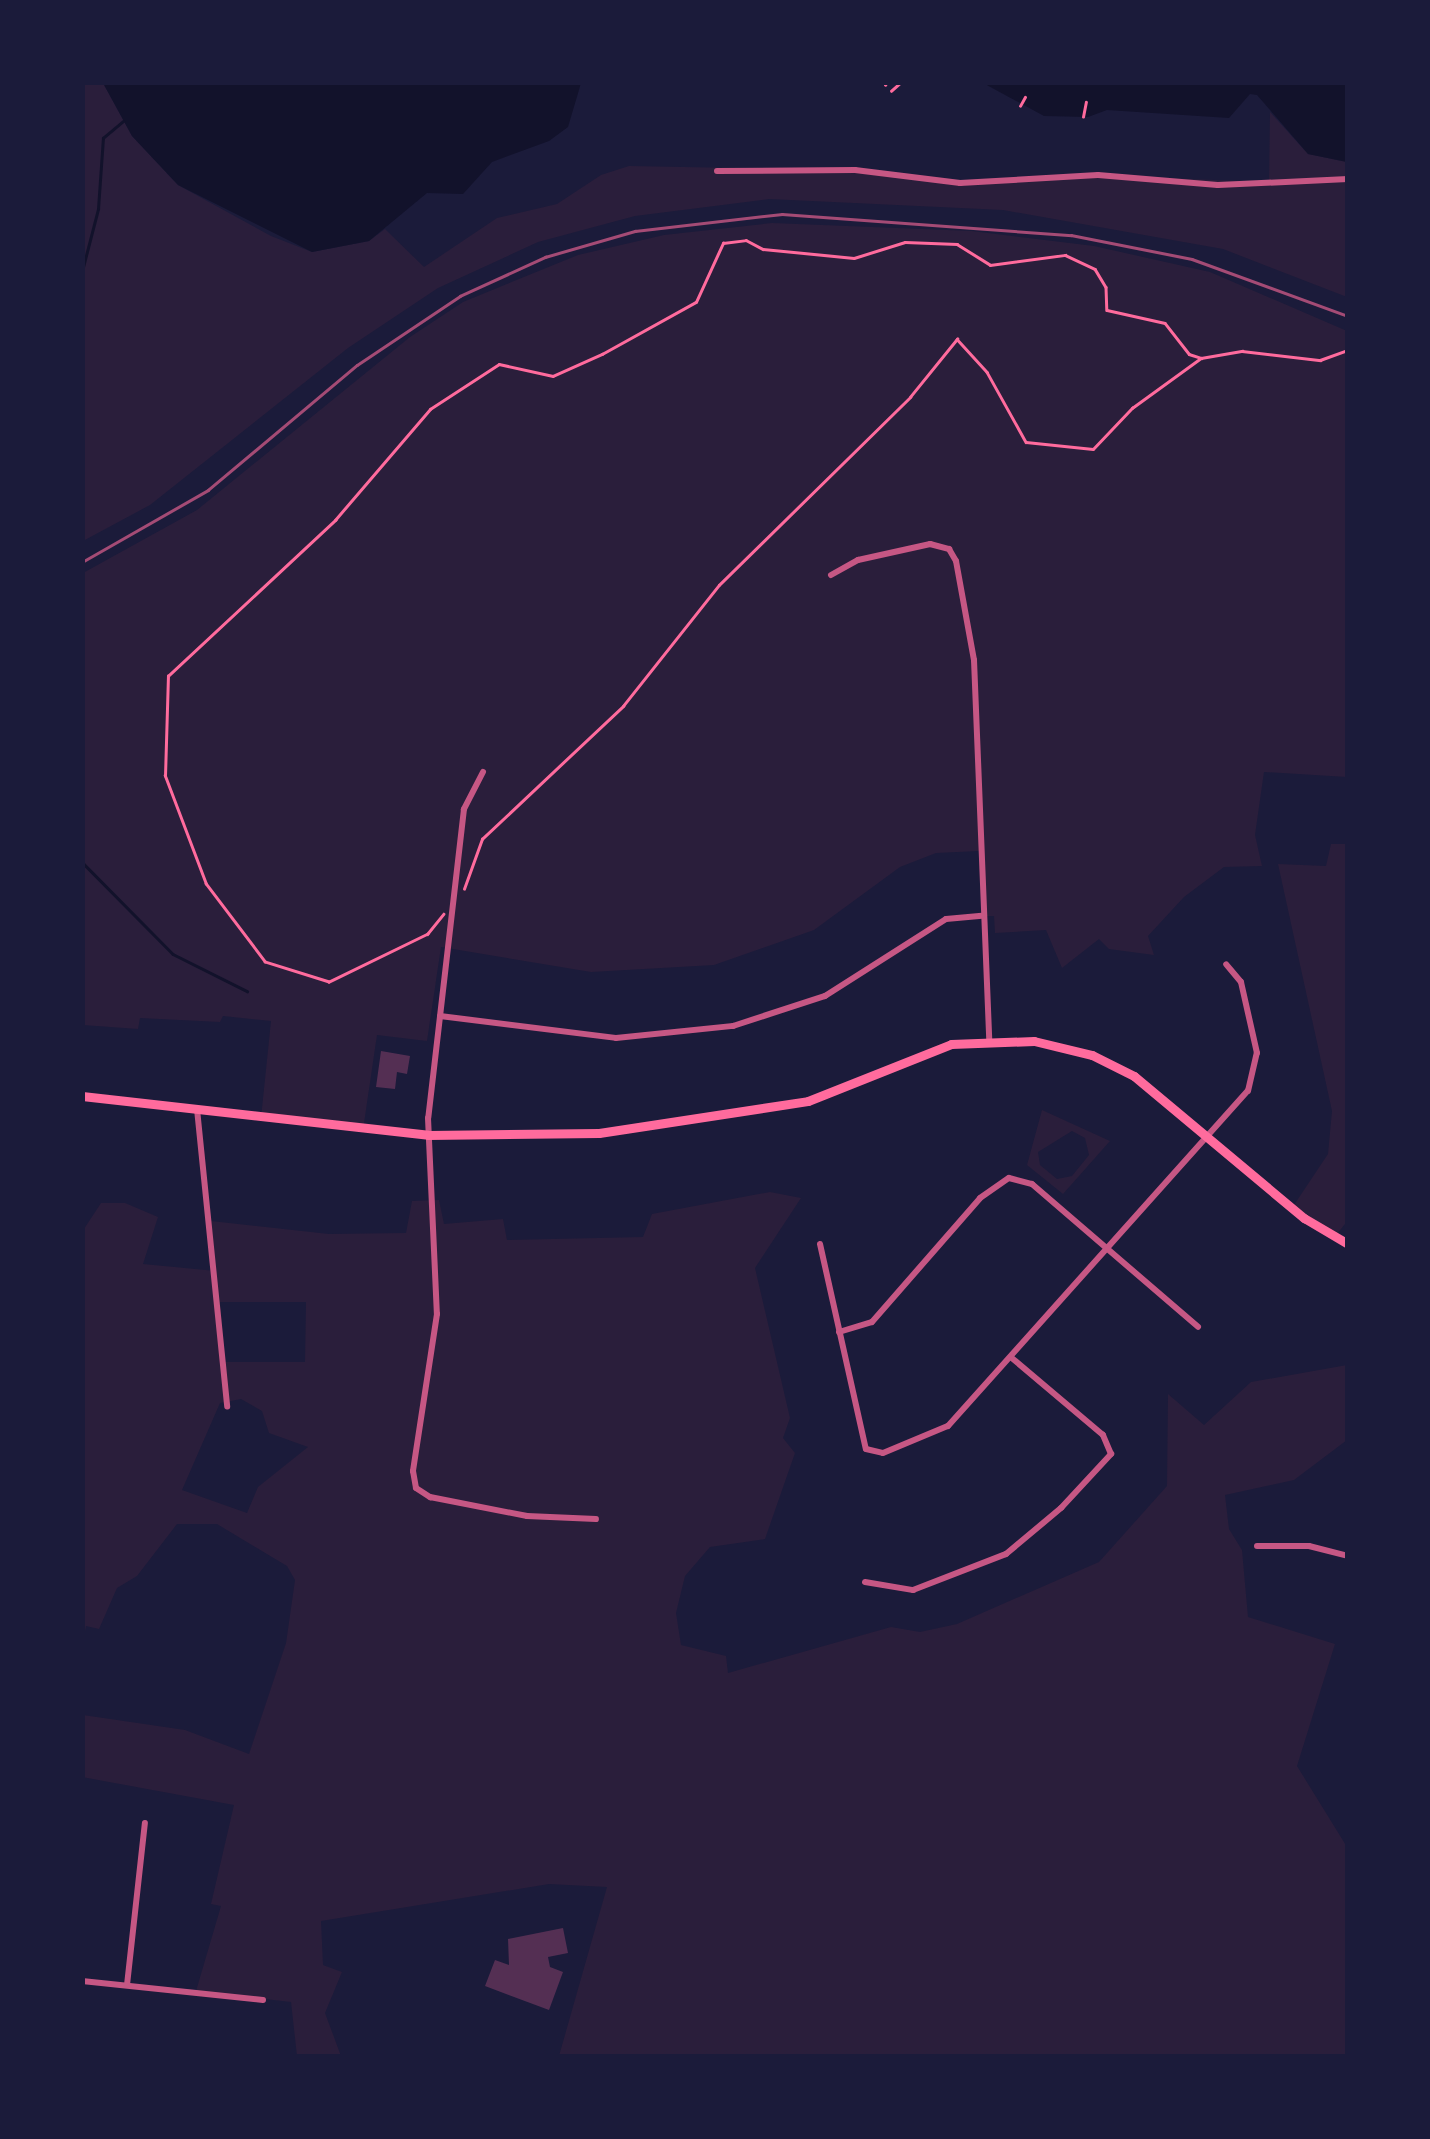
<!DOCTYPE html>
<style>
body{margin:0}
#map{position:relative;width:1430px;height:2139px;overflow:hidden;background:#1b1b3a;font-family:"Exo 2",sans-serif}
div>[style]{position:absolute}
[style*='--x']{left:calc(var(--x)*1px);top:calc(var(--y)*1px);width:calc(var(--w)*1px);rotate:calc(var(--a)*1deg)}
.green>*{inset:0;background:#2a1e3b}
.water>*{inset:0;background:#12122b}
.stream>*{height:2.5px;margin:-1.25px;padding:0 1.25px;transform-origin:1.25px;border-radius:1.25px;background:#12122b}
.building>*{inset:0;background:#542f53}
.path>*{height:2.5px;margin:-1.25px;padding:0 1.25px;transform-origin:1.25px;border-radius:1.25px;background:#ff6b9d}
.minor>*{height:6px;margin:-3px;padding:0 3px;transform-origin:3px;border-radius:3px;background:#c65784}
.secondary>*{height:9px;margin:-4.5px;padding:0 4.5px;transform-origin:4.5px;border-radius:4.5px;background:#ff6b9d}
.rail>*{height:2.5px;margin:-1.25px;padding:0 1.25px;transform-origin:1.25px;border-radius:1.25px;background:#a44b75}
span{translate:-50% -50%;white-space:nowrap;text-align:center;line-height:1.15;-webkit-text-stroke:9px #1b1b3a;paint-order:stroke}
.frame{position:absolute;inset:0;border:85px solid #1b1b3a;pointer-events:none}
</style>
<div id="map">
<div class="green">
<div style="clip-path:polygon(83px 83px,103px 83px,132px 136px,178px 185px,271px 236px,312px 252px,369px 241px,385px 229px,424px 267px,497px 218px,557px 204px,601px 175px,629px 166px,855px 170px,942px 181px,1083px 175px,1269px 182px,1270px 112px,1308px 154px,1347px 162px,1347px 297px,1223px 249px,1003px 210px,769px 199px,635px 216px,538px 242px,438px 288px,348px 348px,150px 505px,83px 541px)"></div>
<div style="clip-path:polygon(772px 223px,972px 231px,1094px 246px,1210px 272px,1347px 331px,1347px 777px,1264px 772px,1255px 835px,1262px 866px,1224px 867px,1184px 897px,1148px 936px,1154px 955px,1109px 949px,1099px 939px,1062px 968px,1046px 930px,995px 933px,994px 916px,984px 916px,979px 851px,936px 853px,900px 867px,814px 930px,714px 965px,591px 972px,441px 947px,427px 1041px,377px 1035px,363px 1130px,261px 1118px,271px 1021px,223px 1016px,220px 1022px,140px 1018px,138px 1029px,83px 1025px,83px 573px,197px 510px,410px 337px,463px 302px,578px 255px,664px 235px)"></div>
<div style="clip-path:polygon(1331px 844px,1347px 844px,1348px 1220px,1334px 1238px,1292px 1208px,1328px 1154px,1332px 1111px,1278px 864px,1326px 866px)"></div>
<div style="clip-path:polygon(evenodd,1042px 1110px,1110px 1141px,1063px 1194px,1027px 1165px,1042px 1110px,1072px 1131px,1085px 1138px,1089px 1155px,1072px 1176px,1057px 1179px,1040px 1165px,1038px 1152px,1072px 1131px)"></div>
<div style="clip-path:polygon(evenodd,770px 1192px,801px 1198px,755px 1268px,790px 1418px,783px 1438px,795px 1453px,765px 1539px,710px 1547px,685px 1576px,676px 1613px,681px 1645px,726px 1656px,728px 1673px,891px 1627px,920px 1632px,957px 1624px,1099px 1562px,1167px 1486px,1168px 1394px,1204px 1425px,1251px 1382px,1347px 1365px,1347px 1440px,1294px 1480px,1225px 1495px,1229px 1529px,1242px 1550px,1248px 1617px,1335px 1644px,1297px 1766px,1347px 1847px,1347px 2056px,559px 2056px,607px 1887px,549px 1884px,321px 1921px,323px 1965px,342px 1972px,325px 2013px,341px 2056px,297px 2056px,291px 2002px,196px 1991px,221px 1906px,211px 1904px,234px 1805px,82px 1777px,83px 1715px,185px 1730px,249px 1754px,286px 1643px,295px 1580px,287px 1566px,217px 1524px,177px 1524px,137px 1576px,117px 1588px,99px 1629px,86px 1626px,83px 1643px,82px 1232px,101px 1203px,125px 1203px,158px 1217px,143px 1264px,216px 1271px,211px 1221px,329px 1234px,406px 1233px,412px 1201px,439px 1200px,444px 1224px,503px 1219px,507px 1240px,643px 1237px,652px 1214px,770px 1192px,220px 1302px,306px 1302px,305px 1362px,225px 1362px,220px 1302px,770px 1192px,241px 1399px,262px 1411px,269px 1433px,308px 1447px,258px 1487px,247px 1513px,182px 1490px,220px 1403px,241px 1399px)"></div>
</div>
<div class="water">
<div style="clip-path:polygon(103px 83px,581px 82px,581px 83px,568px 127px,549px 141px,492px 162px,463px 194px,427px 193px,369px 241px,312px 252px,178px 185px,132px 136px)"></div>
<div style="clip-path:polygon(983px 83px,1347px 83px,1347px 162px,1308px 154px,1257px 95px,1250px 94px,1229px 118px,1107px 110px,1088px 117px,1044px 116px)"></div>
</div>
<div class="stream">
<div style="--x:82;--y:271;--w:64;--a:-75.5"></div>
<div style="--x:98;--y:209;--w:71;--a:-86"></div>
<div style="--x:103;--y:138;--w:26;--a:-40"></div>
<div style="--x:82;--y:862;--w:129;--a:45.3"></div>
<div style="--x:173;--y:954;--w:83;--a:26.6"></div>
</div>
<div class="building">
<div style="clip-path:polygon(381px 1051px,410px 1056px,407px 1074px,397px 1072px,395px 1089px,376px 1087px)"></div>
<div style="clip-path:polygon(563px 1928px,568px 1953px,548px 1957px,550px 1967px,563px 1972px,549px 2010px,485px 1986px,495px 1960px,509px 1965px,508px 1939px)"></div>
</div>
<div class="path">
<div style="--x:885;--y:85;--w:4;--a:-56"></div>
<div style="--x:891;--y:91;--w:12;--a:-42"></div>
<div style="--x:1020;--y:106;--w:10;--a:-61"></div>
<div style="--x:1083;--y:117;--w:15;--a:-79"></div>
<div style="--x:464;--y:889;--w:53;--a:-70.2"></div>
<div style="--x:482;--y:839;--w:194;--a:-43.3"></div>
<div style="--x:623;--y:706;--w:154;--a:-51.6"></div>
<div style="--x:719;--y:585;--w:268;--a:-44.5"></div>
<div style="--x:910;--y:397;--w:75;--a:-51"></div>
<div style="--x:957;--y:339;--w:45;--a:47.7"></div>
<div style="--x:987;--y:372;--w:80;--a:60.9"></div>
<div style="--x:1026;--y:442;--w:67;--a:6"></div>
<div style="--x:1093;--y:449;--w:57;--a:-46.4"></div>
<div style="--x:1132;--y:408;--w:85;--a:-35.9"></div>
<div style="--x:444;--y:914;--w:26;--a:129"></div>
<div style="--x:428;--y:934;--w:110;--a:154.1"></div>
<div style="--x:329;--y:982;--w:67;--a:-162.6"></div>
<div style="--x:265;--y:962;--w:98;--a:-127.1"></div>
<div style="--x:206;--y:884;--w:116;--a:-110.8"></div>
<div style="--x:165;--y:776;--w:100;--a:-88.3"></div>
<div style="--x:168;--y:676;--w:229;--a:-43"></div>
<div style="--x:335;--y:520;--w:146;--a:-49.4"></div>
<div style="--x:430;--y:409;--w:82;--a:-33.1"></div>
<div style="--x:499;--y:364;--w:55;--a:12.5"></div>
<div style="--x:553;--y:376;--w:54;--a:-24.2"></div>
<div style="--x:602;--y:354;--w:107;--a:-29"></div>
<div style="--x:696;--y:302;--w:65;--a:-65.4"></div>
<div style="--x:723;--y:243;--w:23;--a:-7"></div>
<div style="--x:746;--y:240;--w:19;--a:28"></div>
<div style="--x:763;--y:249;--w:91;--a:5.6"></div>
<div style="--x:854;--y:258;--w:53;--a:-17.4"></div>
<div style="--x:905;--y:242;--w:52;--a:2.2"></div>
<div style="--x:957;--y:244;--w:39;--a:32"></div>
<div style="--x:990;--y:265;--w:76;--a:-7.6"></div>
<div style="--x:1065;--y:255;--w:33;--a:25"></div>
<div style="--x:1095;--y:269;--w:21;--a:59"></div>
<div style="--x:1106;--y:287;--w:23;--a:88"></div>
<div style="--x:1107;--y:310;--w:59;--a:12.6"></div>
<div style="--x:1165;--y:323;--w:39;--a:52"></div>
<div style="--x:1189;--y:354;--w:13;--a:18"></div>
<div style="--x:1201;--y:358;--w:42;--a:-9.7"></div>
<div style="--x:1242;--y:351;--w:79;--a:6.6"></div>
<div style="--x:1320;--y:360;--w:30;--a:-20"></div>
</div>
<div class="minor">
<div style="--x:717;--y:171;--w:138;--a:-0.4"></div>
<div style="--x:855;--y:170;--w:106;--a:7.1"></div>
<div style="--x:960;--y:183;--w:138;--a:-3.3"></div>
<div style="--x:1098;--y:175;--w:120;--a:4.8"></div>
<div style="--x:1218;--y:185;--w:130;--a:-2.6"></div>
<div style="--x:831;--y:575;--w:31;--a:-29"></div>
<div style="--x:858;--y:560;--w:74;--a:-12.5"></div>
<div style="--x:930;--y:544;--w:20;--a:15"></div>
<div style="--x:949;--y:549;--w:14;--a:60"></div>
<div style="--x:956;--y:561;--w:101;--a:79.7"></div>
<div style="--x:974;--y:660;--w:379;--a:87.7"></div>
<div style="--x:483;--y:772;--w:42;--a:117.2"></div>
<div style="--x:464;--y:809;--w:311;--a:96.6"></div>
<div style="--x:428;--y:1118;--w:196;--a:87.4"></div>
<div style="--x:437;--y:1314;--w:159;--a:98.7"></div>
<div style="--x:413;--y:1471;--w:17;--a:80"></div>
<div style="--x:416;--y:1488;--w:17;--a:33"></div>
<div style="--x:430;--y:1497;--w:99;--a:11.1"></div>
<div style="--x:527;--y:1516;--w:69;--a:2.5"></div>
<div style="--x:440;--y:1016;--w:177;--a:7.1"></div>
<div style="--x:616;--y:1038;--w:118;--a:-5.9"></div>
<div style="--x:733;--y:1026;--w:97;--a:-18.1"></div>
<div style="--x:825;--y:996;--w:143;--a:-32.5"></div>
<div style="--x:946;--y:919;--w:36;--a:-5"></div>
<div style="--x:197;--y:1109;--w:299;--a:84.2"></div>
<div style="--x:820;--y:1244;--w:210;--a:77.4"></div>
<div style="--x:866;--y:1449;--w:17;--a:13"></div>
<div style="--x:883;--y:1453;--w:70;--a:-22.6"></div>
<div style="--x:948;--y:1426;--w:450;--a:-48.2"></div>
<div style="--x:1248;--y:1091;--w:39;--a:-77"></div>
<div style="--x:1257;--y:1053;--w:73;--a:-102.7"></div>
<div style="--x:1241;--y:982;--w:23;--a:-130"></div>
<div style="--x:839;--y:1332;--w:34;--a:-17"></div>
<div style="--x:872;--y:1322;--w:164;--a:-48.9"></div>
<div style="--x:980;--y:1198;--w:35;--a:-35"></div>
<div style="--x:1009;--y:1178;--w:24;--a:15"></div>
<div style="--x:1032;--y:1184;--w:219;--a:40.7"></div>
<div style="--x:1257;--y:1546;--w:52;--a:0"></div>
<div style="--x:1309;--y:1546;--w:40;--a:14.4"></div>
<div style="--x:865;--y:1582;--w:49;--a:9.5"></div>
<div style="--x:913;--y:1590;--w:100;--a:-21.2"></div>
<div style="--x:1006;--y:1554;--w:72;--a:-39.9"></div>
<div style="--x:1061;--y:1508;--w:74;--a:-47.2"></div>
<div style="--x:1111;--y:1454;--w:21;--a:-113"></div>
<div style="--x:1103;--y:1435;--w:119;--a:-139.8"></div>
<div style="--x:82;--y:1981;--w:182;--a:6"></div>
<div style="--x:127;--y:1985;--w:163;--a:-83.7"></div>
</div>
<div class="secondary">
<div style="--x:82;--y:1096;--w:348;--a:6.4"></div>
<div style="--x:428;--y:1135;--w:171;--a:-0.7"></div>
<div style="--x:599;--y:1133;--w:211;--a:-8.7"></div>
<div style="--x:808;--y:1101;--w:154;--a:-21.7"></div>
<div style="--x:951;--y:1044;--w:83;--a:-2.1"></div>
<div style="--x:1034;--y:1041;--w:60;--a:13.6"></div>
<div style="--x:1092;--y:1055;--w:47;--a:26.6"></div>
<div style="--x:1134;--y:1076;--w:222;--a:39.9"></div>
<div style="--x:1304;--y:1218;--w:51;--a:30.6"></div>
</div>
<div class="rail">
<div style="--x:82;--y:562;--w:145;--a:-29.7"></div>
<div style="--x:208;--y:490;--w:194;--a:-40"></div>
<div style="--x:357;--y:365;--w:124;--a:-33.8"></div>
<div style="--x:460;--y:296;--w:94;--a:-24.6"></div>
<div style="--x:545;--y:257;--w:94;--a:-16.1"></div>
<div style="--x:635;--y:231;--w:148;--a:-6.6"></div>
<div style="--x:782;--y:214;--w:290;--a:4.2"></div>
<div style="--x:1071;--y:235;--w:123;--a:11.2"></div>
<div style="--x:1192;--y:259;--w:166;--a:20.1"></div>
</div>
<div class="frame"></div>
</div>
